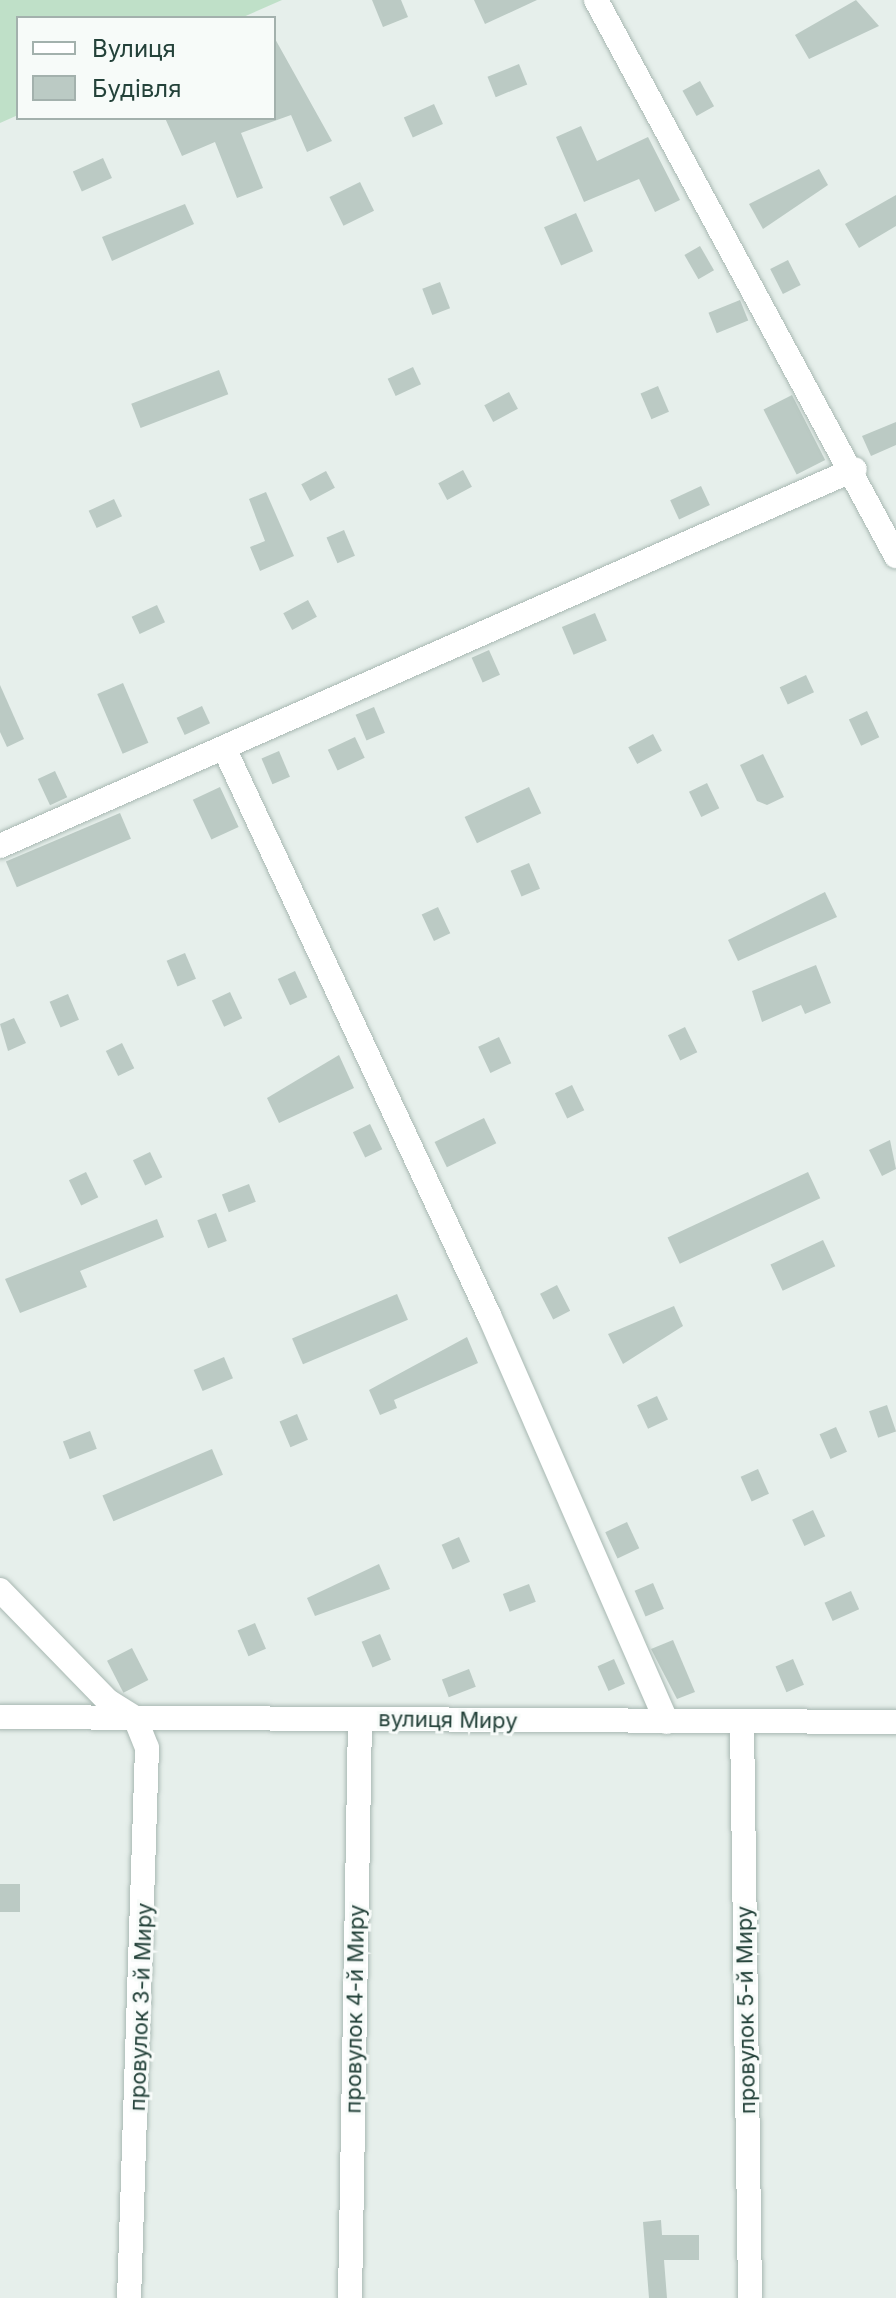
<!DOCTYPE html>
<meta charset="utf-8">
<style>
body{margin:0}
#map{position:relative;width:896px;height:2298px;overflow:hidden;background:#e6efeb;font-family:Inter,sans-serif}
div>[style]{position:absolute}
[style*='--x']{left:calc(var(--x)*1px);top:calc(var(--y)*1px);width:calc(var(--w)*1px);rotate:calc(var(--a)*1deg)}
.green>*{inset:0;background:#bfe0c8}
.building>*{inset:0;background:#bbcac4;transform-origin:0 0}
.roads{filter:drop-shadow(0 0 2px #a8b8b2) drop-shadow(0 0 2px #a8b8b2)}
.street>*{height:24px;margin:-12px;padding:0 12px;transform-origin:12px;border-radius:12px;background:#fff}
.secondary>*{height:24px;margin:-12px;padding:0 12px;transform-origin:12px;border-radius:12px;background:#fff}
span{translate:-50% -50%;white-space:nowrap;text-align:center;line-height:1.15;-webkit-text-stroke:6px #f7fbf9;paint-order:stroke}
.street-label{font-size:22px;color:#24423a}
.legend{position:absolute;left:16px;top:16px;width:260px;height:104px;box-sizing:border-box;background:#f7fbf9;border:2px solid #a3b1ad;margin:0;padding:10px 14px;list-style:none;font-size:24px;color:#24423a}
.legend li{display:flex;align-items:center;gap:16px;height:40px}
.legend b{width:40px;border:2px solid #a3b1ad}
</style>
<div id="map">
<div class="green">
<div style="clip-path:polygon(0 0,282px 0,241px 18px,18px 18px,18px 115px,0 123px)"></div>
</div>
<div class="building">
<div style="clip-path:polygon(372px 0,401px 0,408px 17px,383px 27px)"></div>
<div style="clip-path:polygon(474px 0,537px 0,485px 24px)"></div>
<div style="clip-path:polygon(856px 0,879px 26px,809px 59px,795px 35px)"></div>
<div style="clip-path:polygon(274px 37px,332px 141px,307px 152px,291px 115px,241px 133px,263px 188px,237px 198px,215px 142px,182px 156px,165px 118px,274px 118px)"></div>
<div style="left:519px;top:64px;width:22px;height:34px;rotate:68deg"></div>
<div style="left:700px;top:81px;width:29px;height:20px;rotate:61deg"></div>
<div style="left:434px;top:104px;width:22px;height:33px;rotate:66deg"></div>
<div style="clip-path:polygon(581px 126px,597px 161px,648px 137px,680px 200px,655px 212px,639px 179px,584px 202px,556px 137px)"></div>
<div style="left:103px;top:158px;width:22px;height:33px;rotate:66deg"></div>
<div style="clip-path:polygon(819px 169px,828px 185px,763px 229px,749px 204px)"></div>
<div style="left:360px;top:182px;width:32px;height:34px;rotate:64deg"></div>
<div style="clip-path:polygon(896px 195px,896px 226px,859px 248px,845px 224px)"></div>
<div style="clip-path:polygon(185px 204px,194px 224px,112px 261px,102px 237px)"></div>
<div style="left:576px;top:213px;width:42px;height:35px;rotate:66deg"></div>
<div style="left:700px;top:246px;width:28px;height:18px;rotate:60deg"></div>
<div style="left:788px;top:260px;width:28px;height:20px;rotate:63deg"></div>
<div style="left:440px;top:282px;width:28px;height:19px;rotate:69deg"></div>
<div style="left:740px;top:300px;width:22px;height:34px;rotate:68deg"></div>
<div style="left:413px;top:367px;width:19px;height:28px;rotate:65deg"></div>
<div style="left:219px;top:370px;width:26px;height:94px;rotate:69deg"></div>
<div style="left:658px;top:386px;width:28px;height:19px;rotate:67deg"></div>
<div style="left:509px;top:392px;width:19px;height:28px;rotate:62deg"></div>
<div style="left:792px;top:395px;width:73px;height:32px;rotate:63deg"></div>
<div style="clip-path:polygon(896px 422px,896px 445px,871px 456px,862px 436px)"></div>
<div style="left:463px;top:470px;width:19px;height:28px;rotate:62deg"></div>
<div style="left:326px;top:471px;width:19px;height:28px;rotate:62deg"></div>
<div style="left:701px;top:486px;width:21px;height:34px;rotate:65deg"></div>
<div style="clip-path:polygon(266px 492px,294px 556px,260px 571px,250px 547px,265px 541px,249px 499px)"></div>
<div style="left:114px;top:499px;width:19px;height:28px;rotate:65deg"></div>
<div style="left:344px;top:530px;width:28px;height:19px;rotate:67deg"></div>
<div style="left:308px;top:600px;width:19px;height:28px;rotate:62deg"></div>
<div style="left:157px;top:605px;width:19px;height:28px;rotate:65deg"></div>
<div style="left:595px;top:613px;width:30px;height:36px;rotate:67deg"></div>
<div style="left:489px;top:650px;width:27px;height:19px;rotate:66deg"></div>
<div style="left:806px;top:675px;width:19px;height:29px;rotate:65deg"></div>
<div style="left:123px;top:683px;width:65px;height:28px;rotate:67deg"></div>
<div style="clip-path:polygon(0 685px,24px 739px,7px 747px,0 732px)"></div>
<div style="left:202px;top:706px;width:19px;height:28px;rotate:65deg"></div>
<div style="left:374px;top:707px;width:28px;height:20px;rotate:67deg"></div>
<div style="left:867px;top:711px;width:29px;height:20px;rotate:65deg"></div>
<div style="left:653px;top:734px;width:19px;height:28px;rotate:62deg"></div>
<div style="left:355px;top:737px;width:23px;height:30px;rotate:65deg"></div>
<div style="left:279px;top:751px;width:28px;height:19px;rotate:67deg"></div>
<div style="clip-path:polygon(763px 754px,784px 797px,767px 805px,757px 801px,740px 765px)"></div>
<div style="left:55px;top:771px;width:29px;height:19px;rotate:65deg"></div>
<div style="left:707px;top:783px;width:28px;height:20px;rotate:64deg"></div>
<div style="left:220px;top:787px;width:44px;height:30px;rotate:65deg"></div>
<div style="left:529px;top:787px;width:29px;height:71px;rotate:65deg"></div>
<div style="left:120px;top:813px;width:28px;height:124px;rotate:67deg"></div>
<div style="left:529px;top:863px;width:28px;height:20px;rotate:67deg"></div>
<div style="clip-path:polygon(825px 892px,837px 917px,738px 961px,728px 940px)"></div>
<div style="left:438px;top:907px;width:29px;height:18px;rotate:65deg"></div>
<div style="left:185px;top:953px;width:28px;height:20px;rotate:67deg"></div>
<div style="clip-path:polygon(816px 965px,831px 1003px,805px 1014px,801px 1005px,762px 1022px,752px 991px)"></div>
<div style="left:295px;top:971px;width:29px;height:19px;rotate:65deg"></div>
<div style="left:230px;top:992px;width:29px;height:20px;rotate:65deg"></div>
<div style="left:68px;top:994px;width:28px;height:20px;rotate:67deg"></div>
<div style="clip-path:polygon(14px 1018px,26px 1043px,8px 1051px,0 1024px)"></div>
<div style="left:685px;top:1027px;width:28px;height:19px;rotate:64deg"></div>
<div style="left:499px;top:1037px;width:29px;height:23px;rotate:65deg"></div>
<div style="left:122px;top:1043px;width:28px;height:18px;rotate:64deg"></div>
<div style="clip-path:polygon(339px 1055px,354px 1088px,279px 1123px,267px 1098px)"></div>
<div style="left:572px;top:1085px;width:28px;height:19px;rotate:64deg"></div>
<div style="left:484px;top:1118px;width:28px;height:55px;rotate:64deg"></div>
<div style="left:370px;top:1124px;width:28px;height:19px;rotate:64deg"></div>
<div style="clip-path:polygon(890px 1140px,896px 1169px,882px 1176px,869px 1150px)"></div>
<div style="left:150px;top:1152px;width:28px;height:19px;rotate:64deg"></div>
<div style="left:86px;top:1172px;width:28px;height:19px;rotate:64deg"></div>
<div style="left:808px;top:1172px;width:29px;height:155px;rotate:65deg"></div>
<div style="left:249px;top:1184px;width:19px;height:29px;rotate:69deg"></div>
<div style="left:216px;top:1213px;width:30px;height:20px;rotate:69deg"></div>
<div style="clip-path:polygon(157px 1219px,164px 1237px,80px 1271px,87px 1287px,20px 1313px,5px 1279px)"></div>
<div style="left:823px;top:1240px;width:29px;height:58px;rotate:65deg"></div>
<div style="left:557px;top:1285px;width:29px;height:19px;rotate:63deg"></div>
<div style="left:397px;top:1294px;width:28px;height:114px;rotate:67deg"></div>
<div style="clip-path:polygon(674px 1306px,683px 1326px,623px 1364px,608px 1334px)"></div>
<div style="clip-path:polygon(467px 1337px,478px 1363px,394px 1400px,397px 1408px,380px 1415px,369px 1390px)"></div>
<div style="left:224px;top:1357px;width:23px;height:33px;rotate:67deg"></div>
<div style="left:657px;top:1396px;width:26px;height:22px;rotate:65deg"></div>
<div style="left:887px;top:1405px;width:28px;height:19px;rotate:71deg"></div>
<div style="left:297px;top:1414px;width:28px;height:19px;rotate:67deg"></div>
<div style="left:836px;top:1427px;width:27px;height:18px;rotate:66deg"></div>
<div style="left:90px;top:1431px;width:19px;height:29px;rotate:69deg"></div>
<div style="left:212px;top:1449px;width:28px;height:119px;rotate:67deg"></div>
<div style="left:758px;top:1469px;width:27px;height:19px;rotate:66deg"></div>
<div style="left:813px;top:1510px;width:29px;height:23px;rotate:65deg"></div>
<div style="left:627px;top:1522px;width:29px;height:24px;rotate:65deg"></div>
<div style="left:459px;top:1537px;width:27px;height:19px;rotate:66deg"></div>
<div style="clip-path:polygon(379px 1564px,390px 1589px,315px 1616px,307px 1598px)"></div>
<div style="left:653px;top:1583px;width:28px;height:20px;rotate:67deg"></div>
<div style="left:529px;top:1584px;width:19px;height:28px;rotate:69deg"></div>
<div style="left:851px;top:1591px;width:20px;height:29px;rotate:66deg"></div>
<div style="left:255px;top:1623px;width:28px;height:19px;rotate:67deg"></div>
<div style="left:380px;top:1634px;width:28px;height:20px;rotate:67deg"></div>
<div style="clip-path:polygon(673px 1640px,695px 1692px,677px 1699px,651px 1649px)"></div>
<div style="left:132px;top:1648px;width:36px;height:28px;rotate:63deg"></div>
<div style="left:614px;top:1659px;width:27px;height:18px;rotate:66deg"></div>
<div style="left:793px;top:1659px;width:28px;height:19px;rotate:67deg"></div>
<div style="left:469px;top:1669px;width:19px;height:29px;rotate:69deg"></div>
<div style="left:0;top:1884px;width:20px;height:28px"></div>
<div style="clip-path:polygon(661px 2220px,662px 2235px,699px 2235px,699px 2260px,664px 2260px,667px 2298px,649px 2298px,643px 2222px)"></div>
</div>
<div class="roads">
<div class="street">
<div style="--x:596;--y:0;--w:632;--a:61.65"></div>
<div style="--x:225;--y:750;--w:624;--a:64.96"></div>
<div style="--x:489;--y:1315;--w:444;--a:66.4"></div>
<div style="--x:0;--y:846;--w:934;--a:-23.79"></div>
<div style="--x:0;--y:1590;--w:155;--a:45.8"></div>
<div style="--x:108;--y:1701;--w:32;--a:32"></div>
<div style="--x:135;--y:1718;--w:32;--a:68"></div>
<div style="--x:147;--y:1748;--w:550;--a:91.87"></div>
<div style="--x:742;--y:1722;--w:576;--a:89.2"></div>
<div style="--x:350;--y:2298;--w:578;--a:-89.01"></div>
</div>
<div class="secondary">
<div style="--x:0;--y:1717;--w:896;--a:0.32"></div>
</div>
</div>
<div class="street-label">
<span style="left:448px;top:1720px;rotate:1deg">вулиця Миру</span>
<span style="left:141px;top:2007px;rotate:-88deg">провулок 3-й Миру</span>
<span style="left:355px;top:2009px;rotate:-89deg">провулок 4-й Миру</span>
<span style="left:746px;top:2010px;rotate:-91deg">провулок 5-й Миру</span>
</div>
<ul class="legend">
<li><b style="height:10px;background:#fff"></b>Вулиця</li>
<li><b style="height:22px;background:#bbcac4"></b>Будівля</li>
</ul>
</div>
